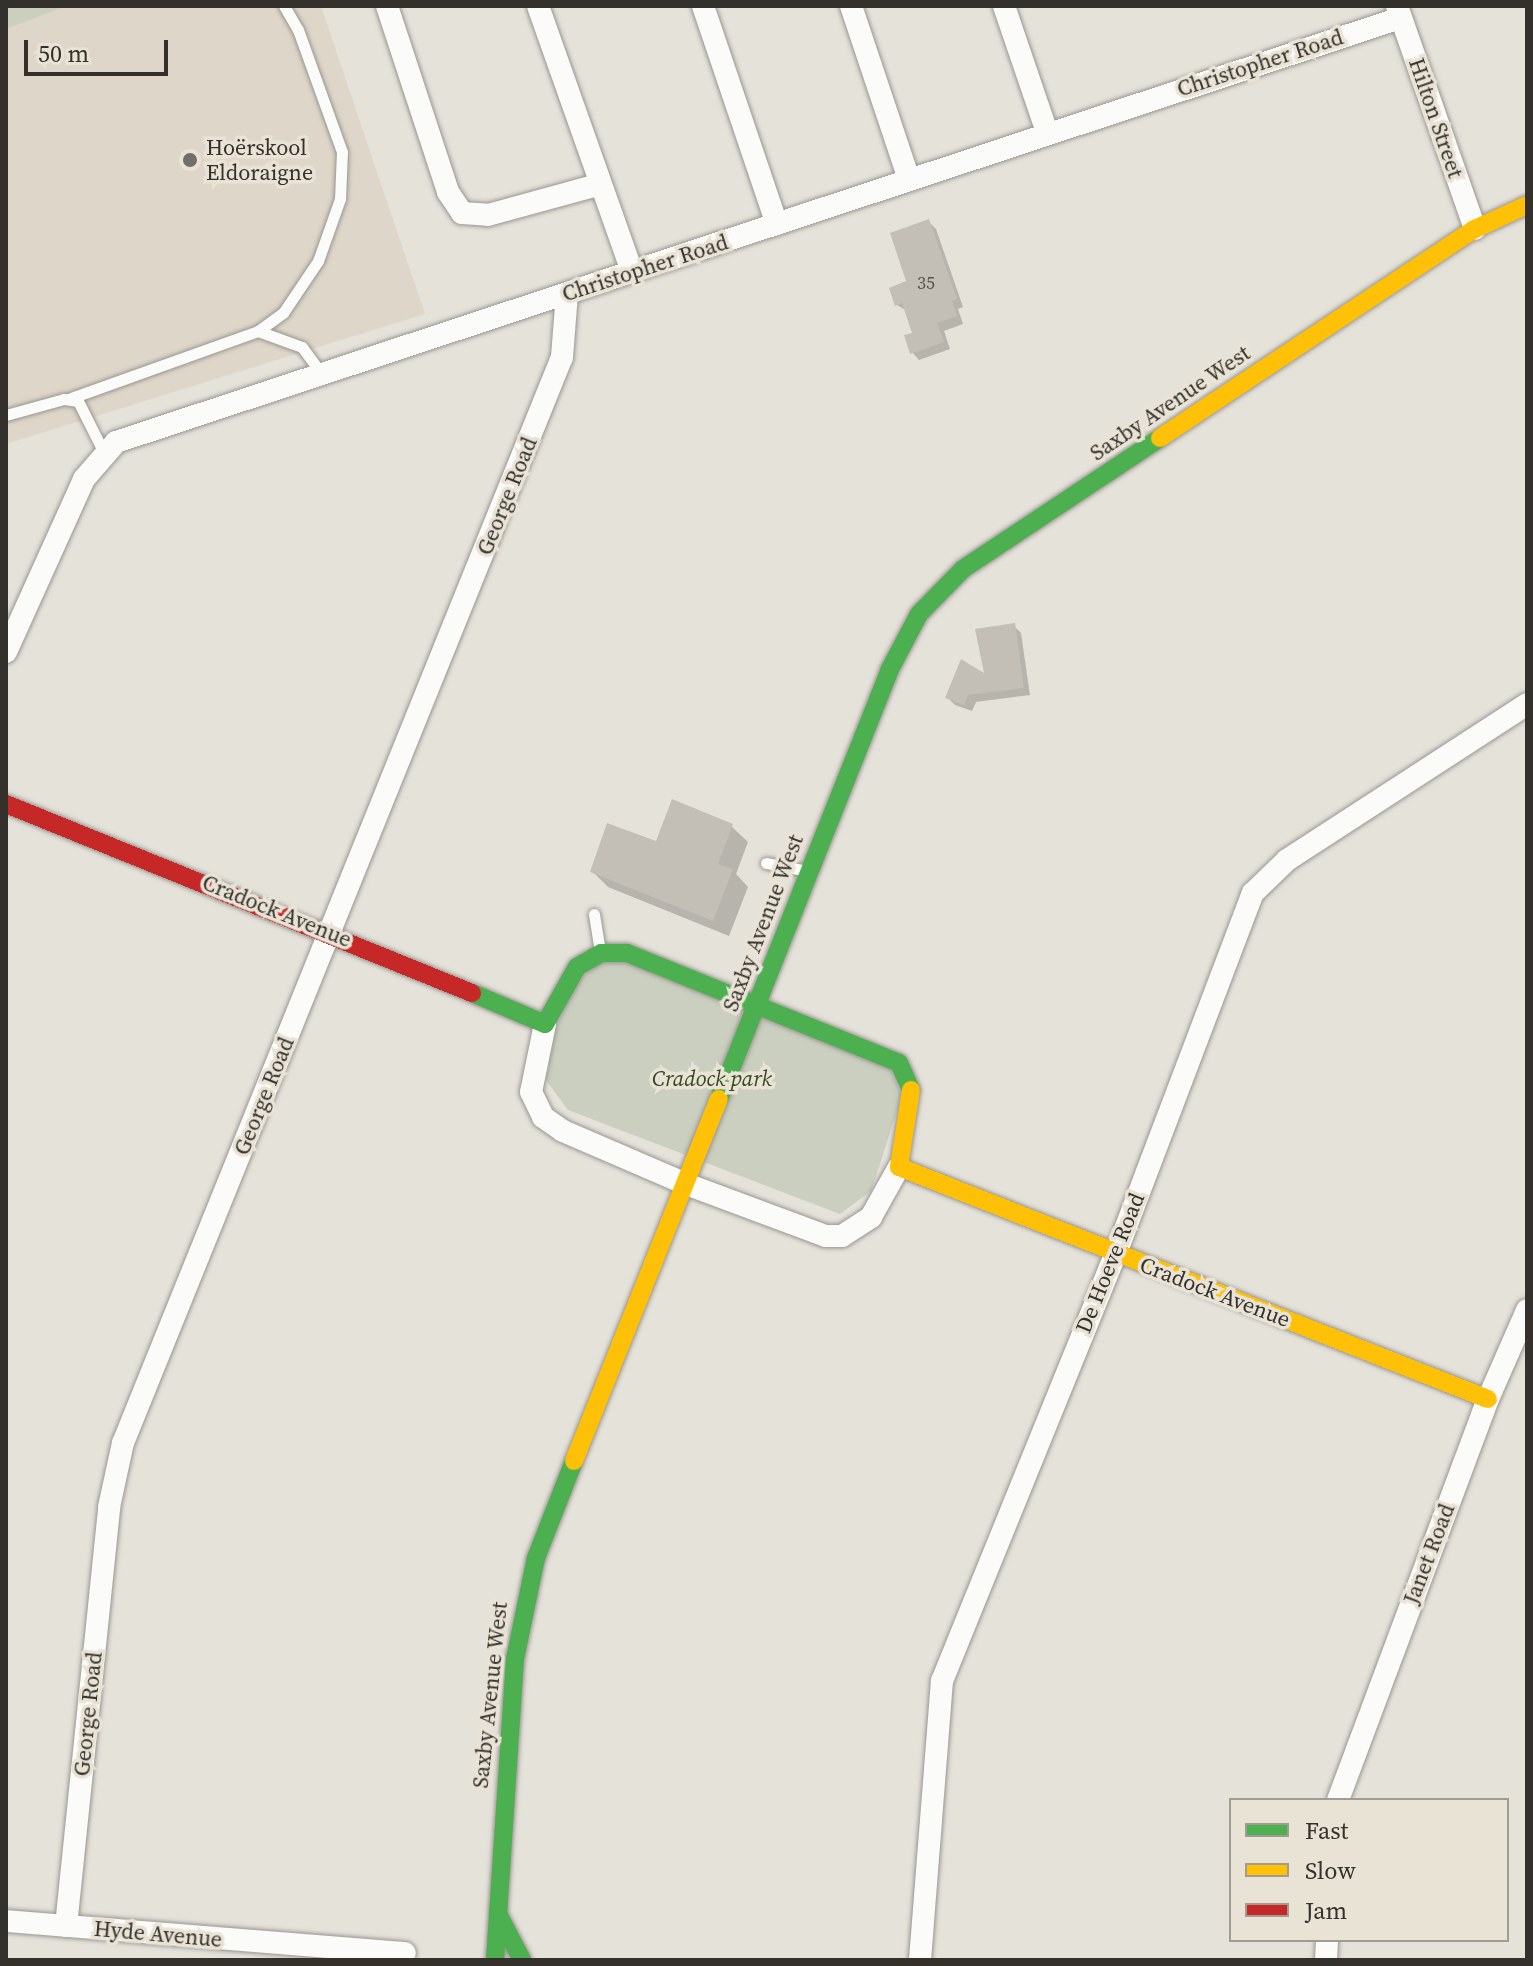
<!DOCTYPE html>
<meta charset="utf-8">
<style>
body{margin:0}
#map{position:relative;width:1533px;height:1966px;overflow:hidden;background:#e5e2da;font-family:"Source Serif 4",serif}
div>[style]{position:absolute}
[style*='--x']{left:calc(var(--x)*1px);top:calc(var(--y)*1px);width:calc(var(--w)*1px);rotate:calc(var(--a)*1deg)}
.built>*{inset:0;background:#ded7c9}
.green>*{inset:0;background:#cacfbf}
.shadow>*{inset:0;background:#0003}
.building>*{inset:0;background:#c3bfb6}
.roads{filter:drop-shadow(0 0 2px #999691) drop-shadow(0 0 2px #999691)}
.lane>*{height:11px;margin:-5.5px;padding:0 5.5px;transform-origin:5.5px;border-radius:5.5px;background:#fbfbf9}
.street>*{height:22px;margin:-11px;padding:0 11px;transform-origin:11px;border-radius:11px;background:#fbfbf9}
.fast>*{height:18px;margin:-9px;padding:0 9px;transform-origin:9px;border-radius:9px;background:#4caf50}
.slow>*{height:18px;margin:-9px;padding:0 9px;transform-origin:9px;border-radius:9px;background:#ffc107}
.jam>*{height:18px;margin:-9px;padding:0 9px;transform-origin:9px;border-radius:9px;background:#c62828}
.dots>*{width:22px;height:22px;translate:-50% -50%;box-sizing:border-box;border:4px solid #e9e3d6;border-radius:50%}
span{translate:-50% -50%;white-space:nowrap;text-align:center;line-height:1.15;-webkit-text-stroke:7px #e9e3d6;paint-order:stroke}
.number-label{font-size:18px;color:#58544e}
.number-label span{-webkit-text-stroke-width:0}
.street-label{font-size:22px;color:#34312c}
.poi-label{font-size:22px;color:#34312c}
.left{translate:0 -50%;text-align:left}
.park-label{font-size:22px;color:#35491f;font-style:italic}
.frame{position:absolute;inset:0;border:8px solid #34312c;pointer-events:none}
.legend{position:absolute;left:1229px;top:1798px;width:280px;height:144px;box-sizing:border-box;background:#e9e3d6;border:2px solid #a19c92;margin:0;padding:10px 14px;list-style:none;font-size:24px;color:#34312c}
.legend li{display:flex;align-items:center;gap:16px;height:40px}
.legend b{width:40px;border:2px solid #a19c92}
.scale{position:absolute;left:24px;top:40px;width:144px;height:36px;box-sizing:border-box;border:4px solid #34312c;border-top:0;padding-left:10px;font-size:24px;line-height:28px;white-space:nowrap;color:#34312c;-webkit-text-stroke:6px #e9e3d6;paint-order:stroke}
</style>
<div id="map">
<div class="built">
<div style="clip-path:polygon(6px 6px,321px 6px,425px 314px,6px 444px)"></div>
</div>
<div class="green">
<div style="clip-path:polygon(6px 6px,66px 6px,6px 29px)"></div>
<div style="clip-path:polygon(630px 957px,887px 1062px,902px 1096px,871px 1191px,840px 1214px,568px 1110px,546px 1080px,556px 1028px,575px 983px,603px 961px)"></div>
</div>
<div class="shadow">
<div style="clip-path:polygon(929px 222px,936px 229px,963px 307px,958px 309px,963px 324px,944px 331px,950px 349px,919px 360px,912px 352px,915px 334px,907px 311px,897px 305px)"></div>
<div style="clip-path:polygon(1014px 626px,1021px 633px,1030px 695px,976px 702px,972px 711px,955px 705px,948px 698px,986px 677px)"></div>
<div style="clip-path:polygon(731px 826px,748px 842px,736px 874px,748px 887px,729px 936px,608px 887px,592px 871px,657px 844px)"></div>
</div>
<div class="building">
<div style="clip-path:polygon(929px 219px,957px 299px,952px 301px,957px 316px,937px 323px,944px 342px,910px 354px,904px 335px,912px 333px,902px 303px,895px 306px,889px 288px,906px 281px,890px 233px)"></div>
<div style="clip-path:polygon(1015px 623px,1024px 688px,968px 695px,964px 705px,945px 698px,961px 659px,984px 673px,975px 629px)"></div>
<div style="clip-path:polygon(672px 799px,733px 824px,718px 864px,733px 869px,713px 921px,590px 872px,607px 823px,656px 841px)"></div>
</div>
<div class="roads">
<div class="lane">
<div style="--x:258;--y:331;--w:47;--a:20"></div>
<div style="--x:302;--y:347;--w:31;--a:54"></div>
<div style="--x:71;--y:398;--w:199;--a:-19.7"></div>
<div style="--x:258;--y:331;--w:31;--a:-36"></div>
<div style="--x:283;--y:313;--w:63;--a:-56.1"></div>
<div style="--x:318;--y:261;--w:66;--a:-70.5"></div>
<div style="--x:340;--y:199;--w:47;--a:-87.6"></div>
<div style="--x:342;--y:152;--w:130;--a:-109.8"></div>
<div style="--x:298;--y:30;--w:28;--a:-120"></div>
<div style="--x:6;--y:415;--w:60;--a:-15.4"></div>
<div style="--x:64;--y:399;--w:14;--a:8"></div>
<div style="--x:78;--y:401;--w:58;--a:63.4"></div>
<div style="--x:766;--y:863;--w:43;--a:10.8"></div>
<div style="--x:594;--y:914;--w:39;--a:81"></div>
</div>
<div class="street">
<div style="--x:387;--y:6;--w:196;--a:71.8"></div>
<div style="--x:448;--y:192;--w:25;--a:56"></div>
<div style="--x:462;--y:213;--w:26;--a:4"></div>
<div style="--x:488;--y:215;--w:114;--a:-15.3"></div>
<div style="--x:538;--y:6;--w:282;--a:70.5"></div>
<div style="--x:703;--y:6;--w:230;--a:71.3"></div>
<div style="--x:851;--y:6;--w:182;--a:71.5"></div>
<div style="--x:1004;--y:6;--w:133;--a:71.2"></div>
<div style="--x:1397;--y:6;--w:236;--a:70.7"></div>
<div style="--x:6;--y:652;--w:190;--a:-65.7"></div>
<div style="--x:84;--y:479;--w:49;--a:-49.1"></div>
<div style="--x:116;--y:442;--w:1352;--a:-18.27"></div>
<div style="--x:545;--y:1024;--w:69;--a:101.6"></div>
<div style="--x:531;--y:1092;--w:28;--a:64"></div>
<div style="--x:543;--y:1117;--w:24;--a:35"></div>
<div style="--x:563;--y:1131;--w:134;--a:23.3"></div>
<div style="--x:686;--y:1184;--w:149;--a:20.4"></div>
<div style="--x:826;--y:1236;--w:16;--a:0"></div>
<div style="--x:842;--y:1236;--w:35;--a:-33"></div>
<div style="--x:871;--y:1217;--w:57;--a:-60.8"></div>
<div style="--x:1338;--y:1800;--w:428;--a:-69.5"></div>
<div style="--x:1488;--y:1399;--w:97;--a:-66.3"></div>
<div style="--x:6;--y:1921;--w:400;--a:4.6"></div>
<div style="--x:66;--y:1926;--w:421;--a:-84.1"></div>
<div style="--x:109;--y:1507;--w:66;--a:-77.7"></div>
<div style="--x:123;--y:1443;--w:1171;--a:-67.99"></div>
<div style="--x:562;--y:357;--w:63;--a:-85.5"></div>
<div style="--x:920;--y:1960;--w:280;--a:-85.5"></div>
<div style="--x:942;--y:1681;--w:462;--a:-67.9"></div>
<div style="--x:1116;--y:1253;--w:385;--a:-69.2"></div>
<div style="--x:1253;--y:893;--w:47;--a:-44.1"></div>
<div style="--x:1287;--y:860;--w:286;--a:-33"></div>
<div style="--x:1326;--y:1960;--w:20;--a:-87"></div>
</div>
<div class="fast">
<div style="--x:472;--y:993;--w:79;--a:23"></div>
<div style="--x:545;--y:1024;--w:65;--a:-60.7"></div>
<div style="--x:577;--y:967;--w:28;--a:-30"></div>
<div style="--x:601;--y:953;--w:26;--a:0"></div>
<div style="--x:627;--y:953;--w:293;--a:22"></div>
<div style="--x:899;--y:1063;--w:30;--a:66"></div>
<div style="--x:719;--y:1099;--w:461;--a:-68.3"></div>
<div style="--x:889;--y:671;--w:64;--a:-62.2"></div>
<div style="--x:919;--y:614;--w:63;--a:-45.6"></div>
<div style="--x:963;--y:569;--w:237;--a:-33.6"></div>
<div style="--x:498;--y:1914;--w:52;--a:62.4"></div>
<div style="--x:495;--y:1960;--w:302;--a:-86.2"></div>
<div style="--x:515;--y:1659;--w:103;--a:-78.3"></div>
<div style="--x:536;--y:1558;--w:104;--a:-68.6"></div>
</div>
<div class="slow">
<div style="--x:1160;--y:438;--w:378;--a:-33.6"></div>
<div style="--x:1475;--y:229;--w:57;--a:-24.8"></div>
<div style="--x:911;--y:1090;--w:78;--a:98.9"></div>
<div style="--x:899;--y:1167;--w:633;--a:21.5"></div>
<div style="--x:574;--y:1461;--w:390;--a:-68.2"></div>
</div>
<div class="jam">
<div style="--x:6;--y:804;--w:503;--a:22.08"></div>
</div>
</div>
<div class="dots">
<div style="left:190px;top:160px;background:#726f69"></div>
</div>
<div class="number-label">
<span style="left:926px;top:283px">35</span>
</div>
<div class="street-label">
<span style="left:1260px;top:63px;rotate:-18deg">Christopher Road</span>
<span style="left:1436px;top:118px;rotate:71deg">Hilton Street</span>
<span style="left:645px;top:268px;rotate:-18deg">Christopher Road</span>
<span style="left:1170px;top:403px;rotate:-34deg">Saxby Avenue West</span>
<span style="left:507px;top:496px;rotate:-68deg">George Road</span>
<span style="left:277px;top:911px;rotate:22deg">Cradock Avenue</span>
<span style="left:763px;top:923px;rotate:-69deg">Saxby Avenue West</span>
<span style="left:264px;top:1096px;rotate:-68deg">George Road</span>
<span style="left:1110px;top:1263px;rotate:-68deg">De Hoeve Road</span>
<span style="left:1215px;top:1292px;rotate:21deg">Cradock Avenue</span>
<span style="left:1429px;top:1554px;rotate:-69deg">Janet Road</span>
<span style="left:490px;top:1695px;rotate:-84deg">Saxby Avenue West</span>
<span style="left:88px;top:1714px;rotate:-84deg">George Road</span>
<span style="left:158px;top:1934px;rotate:5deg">Hyde Avenue</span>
</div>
<div class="poi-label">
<span class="left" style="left:206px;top:160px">Hoërskool<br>Eldoraigne</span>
</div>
<div class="park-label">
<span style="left:712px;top:1079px">Cradock park</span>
</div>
<div class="frame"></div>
<ul class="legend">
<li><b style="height:10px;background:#4caf50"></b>Fast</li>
<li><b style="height:10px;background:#ffc107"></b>Slow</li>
<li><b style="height:10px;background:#c62828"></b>Jam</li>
</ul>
<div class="scale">50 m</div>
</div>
